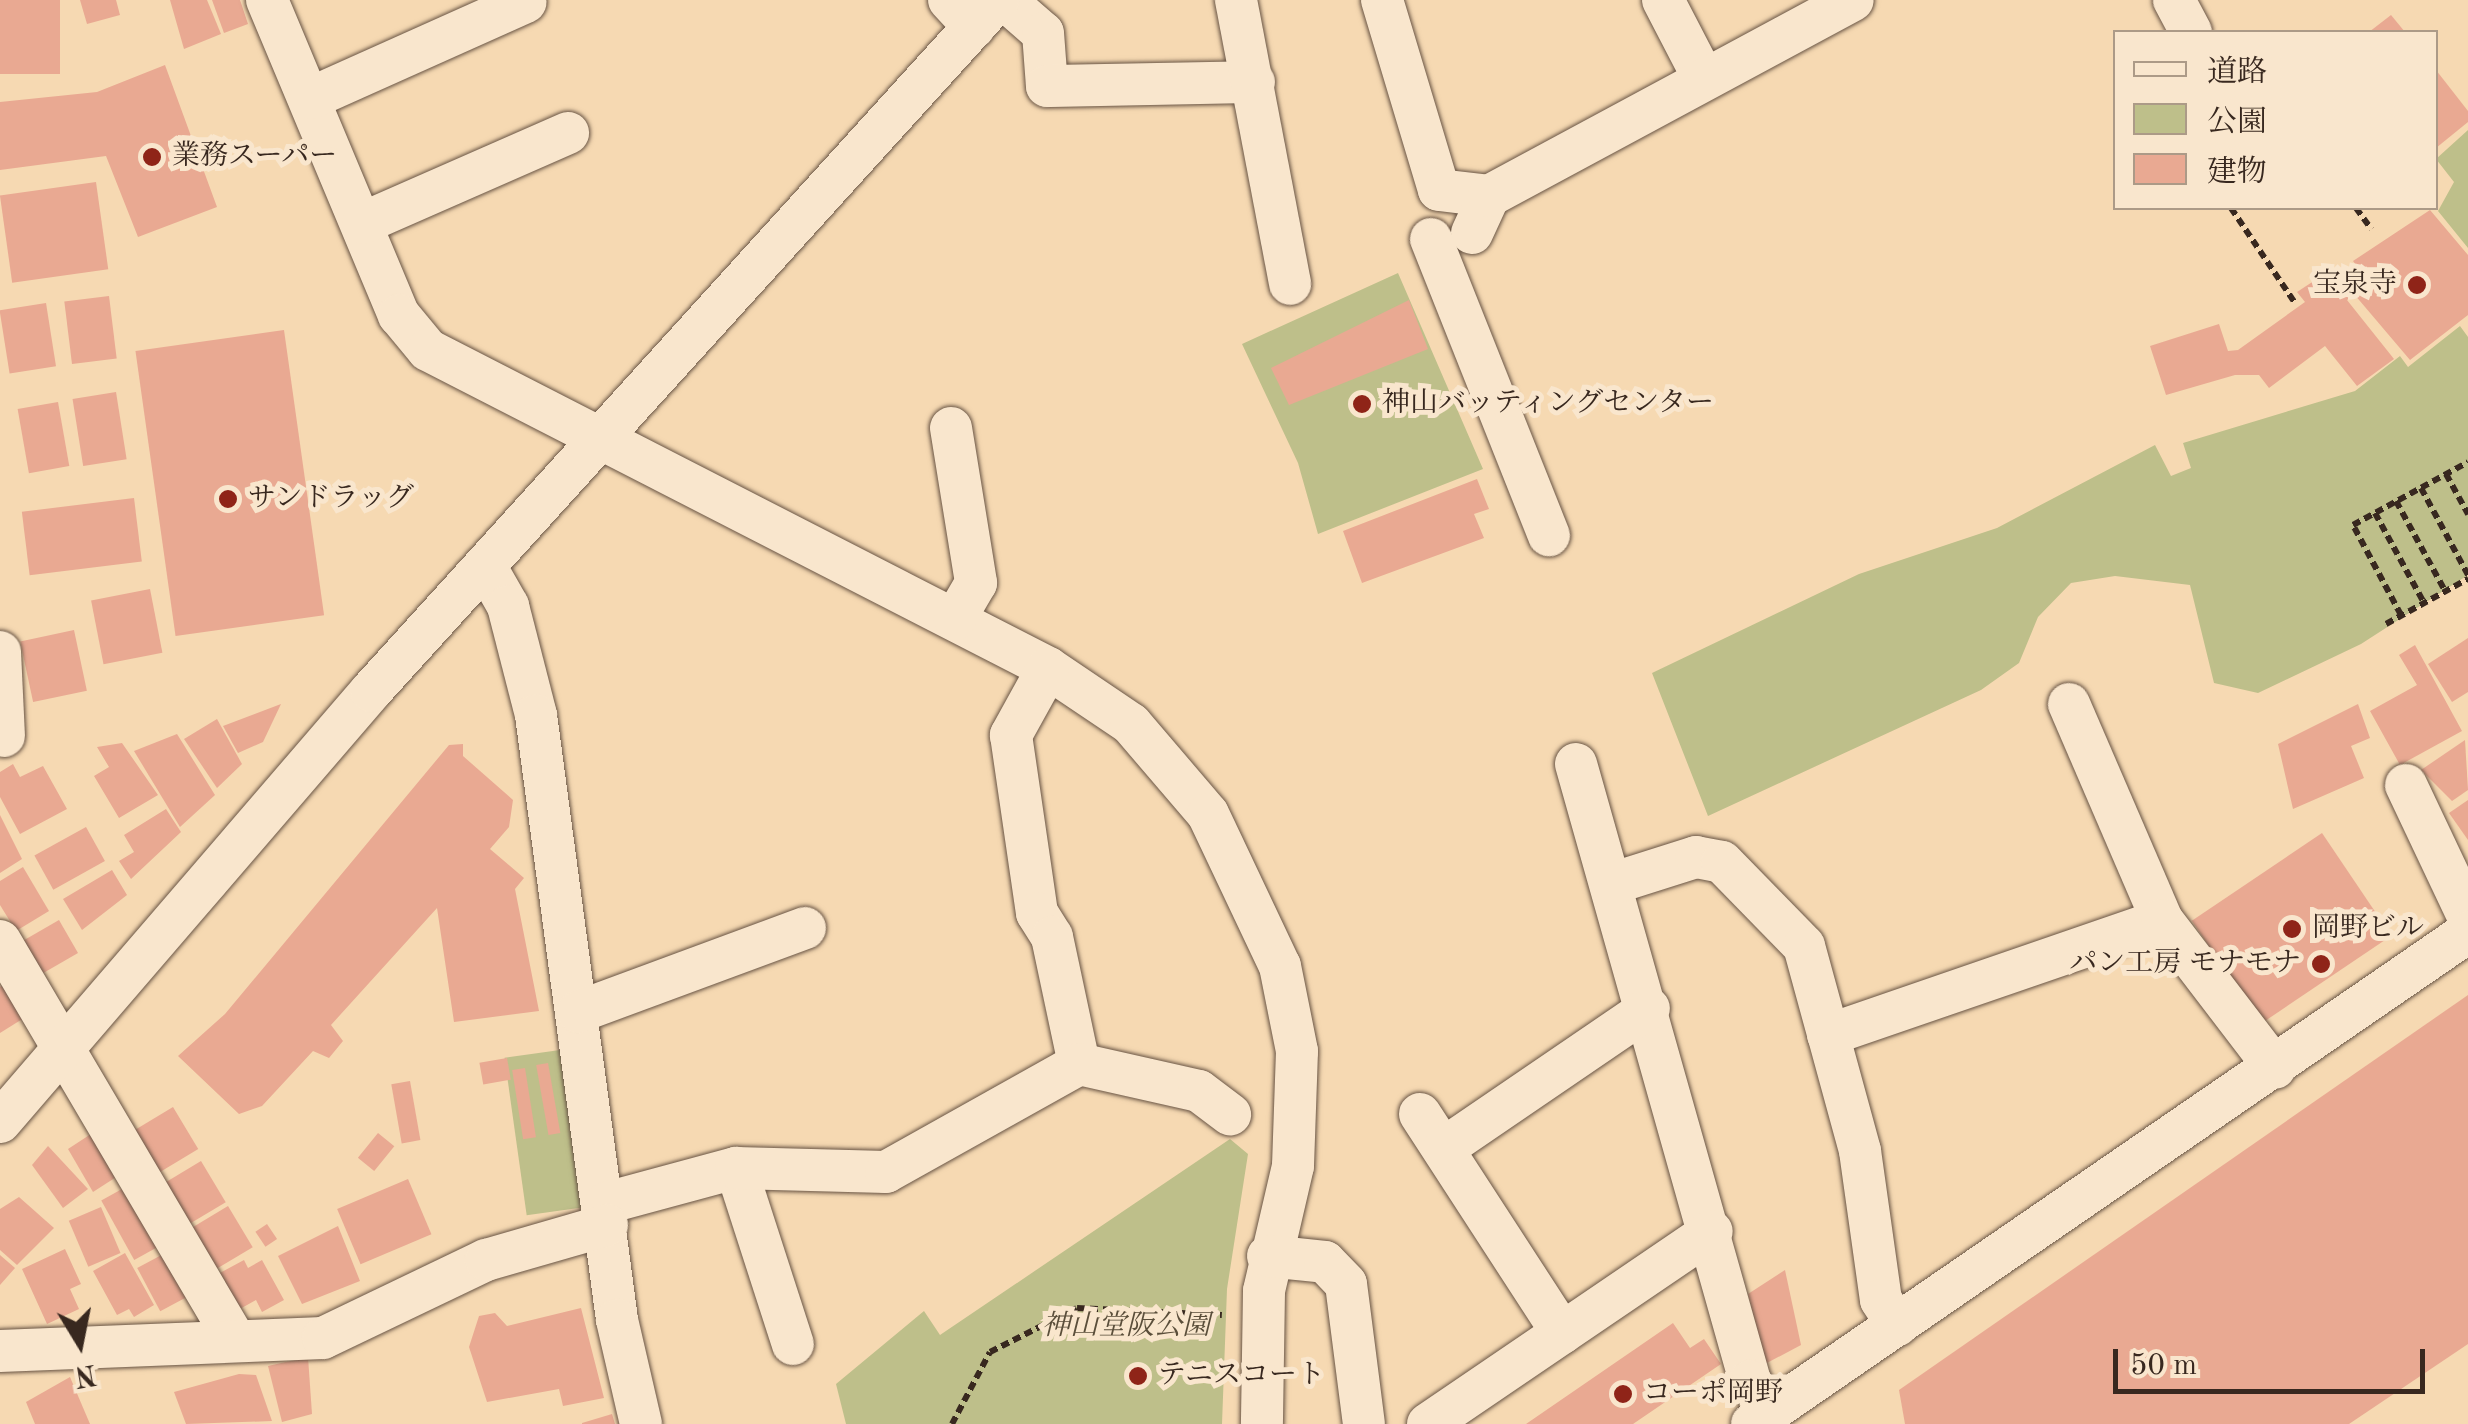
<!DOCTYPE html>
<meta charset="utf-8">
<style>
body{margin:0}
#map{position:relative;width:2468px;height:1424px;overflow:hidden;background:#f6d9b2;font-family:"Old Standard TT","Noto Serif JP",serif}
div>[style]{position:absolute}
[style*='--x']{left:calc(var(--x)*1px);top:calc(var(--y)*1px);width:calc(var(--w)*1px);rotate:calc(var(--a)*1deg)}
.green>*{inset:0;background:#bebf8a;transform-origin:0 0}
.building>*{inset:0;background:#e9a992;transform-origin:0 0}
.path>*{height:6px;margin-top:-3px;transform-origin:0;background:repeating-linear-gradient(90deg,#38281f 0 8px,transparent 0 13px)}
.roads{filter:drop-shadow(0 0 2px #685444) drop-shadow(0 0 2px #685444)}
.minor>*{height:42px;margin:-21px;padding:0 21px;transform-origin:21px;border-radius:21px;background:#f9e6cd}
.dots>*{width:28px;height:28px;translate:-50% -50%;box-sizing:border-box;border:5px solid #f9e6cd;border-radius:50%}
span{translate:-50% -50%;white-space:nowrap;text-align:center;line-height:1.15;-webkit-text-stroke:10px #f9e6cd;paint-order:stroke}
.poi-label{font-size:28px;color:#38281f}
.left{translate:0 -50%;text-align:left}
.right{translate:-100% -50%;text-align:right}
.park-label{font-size:28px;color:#5a4e3a;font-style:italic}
.legend{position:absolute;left:2113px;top:30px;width:325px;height:180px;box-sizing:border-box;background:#f9e6cd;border:2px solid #ac9a87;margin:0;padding:12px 18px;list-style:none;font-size:30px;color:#38281f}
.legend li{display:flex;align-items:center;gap:20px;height:50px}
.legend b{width:50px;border:2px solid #ac9a87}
.north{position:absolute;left:30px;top:1294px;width:100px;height:100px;-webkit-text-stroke:8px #f9e6cd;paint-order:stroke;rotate:170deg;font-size:28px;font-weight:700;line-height:40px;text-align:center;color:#38281f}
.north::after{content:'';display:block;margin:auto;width:35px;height:45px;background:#38281f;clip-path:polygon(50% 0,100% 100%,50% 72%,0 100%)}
.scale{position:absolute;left:2113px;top:1349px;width:312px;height:45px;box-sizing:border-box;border:5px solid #38281f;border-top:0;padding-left:12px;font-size:30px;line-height:35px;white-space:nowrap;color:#38281f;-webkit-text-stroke:8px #f9e6cd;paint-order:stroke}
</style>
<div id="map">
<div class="green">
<div style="clip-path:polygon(2468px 130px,2468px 248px,2438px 211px,2454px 182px,2436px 159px)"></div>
<div style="clip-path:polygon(1398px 273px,1483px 469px,1318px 534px,1298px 463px,1242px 344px)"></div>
<div style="clip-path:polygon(2460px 326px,2468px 337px,2468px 575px,2361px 644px,2258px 693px,2214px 683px,2190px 585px,2115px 576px,2071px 583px,2038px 617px,2019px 663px,1981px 690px,1708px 816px,1652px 673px,1859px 574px,1997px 528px,2155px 445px,2171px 476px,2191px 468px,2183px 443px,2355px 391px,2400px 356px,2408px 367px)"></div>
<div style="left:560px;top:1050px;width:159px;height:56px;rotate:82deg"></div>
<div style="clip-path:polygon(1230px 1139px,1248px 1154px,1227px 1289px,1222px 1424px,846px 1424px,836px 1384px,924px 1311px,940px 1335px)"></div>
</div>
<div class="building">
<div style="left:0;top:0;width:60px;height:74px"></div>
<div style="clip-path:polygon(80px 0,116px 0,120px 15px,87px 24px)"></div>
<div style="clip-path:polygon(170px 0,207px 0,221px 34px,184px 49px)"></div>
<div style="clip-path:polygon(212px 0,240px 0,248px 24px,224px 33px)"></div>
<div style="clip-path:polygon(2391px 15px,2405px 32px,2369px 32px)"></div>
<div style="clip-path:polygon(165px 65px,217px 207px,138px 237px,106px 156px,0 170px,0 102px,97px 92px)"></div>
<div style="clip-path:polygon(2436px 70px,2468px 111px,2468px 122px,2436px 148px)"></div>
<div style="left:96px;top:182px;width:88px;height:97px;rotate:82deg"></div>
<div style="clip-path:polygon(2430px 210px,2468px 255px,2468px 315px,2410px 360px,2354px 294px,2347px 300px,2394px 359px,2357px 386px,2325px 346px,2269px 388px,2259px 375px,2235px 375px,2166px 395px,2150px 346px,2219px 324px,2228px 351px,2238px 350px,2305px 302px,2297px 292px,2329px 271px,2348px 286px,2360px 270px,2353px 261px)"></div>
<div style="left:109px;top:296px;width:63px;height:45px;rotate:83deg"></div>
<div style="clip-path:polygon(1409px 300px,1428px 349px,1289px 405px,1271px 368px)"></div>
<div style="left:46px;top:303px;width:64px;height:47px;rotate:81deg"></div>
<div style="left:284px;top:330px;width:288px;height:150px;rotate:82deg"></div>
<div style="left:116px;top:392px;width:68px;height:44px;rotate:81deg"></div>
<div style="left:58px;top:402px;width:65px;height:41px;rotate:80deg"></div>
<div style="clip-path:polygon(1477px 479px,1489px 509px,1474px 514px,1484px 538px,1362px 583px,1343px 531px)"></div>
<div style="left:134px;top:498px;width:64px;height:113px;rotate:83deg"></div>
<div style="left:150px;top:589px;width:65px;height:60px;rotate:79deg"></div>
<div style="left:74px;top:630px;width:62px;height:55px;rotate:78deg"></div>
<div style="clip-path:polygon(2468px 638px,2468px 692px,2452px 702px,2428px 664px)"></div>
<div style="clip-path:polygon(2415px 645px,2462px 731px,2400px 765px,2370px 711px,2417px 685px,2399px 655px)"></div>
<div style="clip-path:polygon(281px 704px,263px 742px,238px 753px,223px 726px)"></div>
<div style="clip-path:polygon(2358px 704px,2370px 738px,2351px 746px,2364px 778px,2293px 809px,2278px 744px)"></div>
<div style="clip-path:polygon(217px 719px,242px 764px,217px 788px,184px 739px)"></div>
<div style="clip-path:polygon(177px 734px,215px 795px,180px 827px,134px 751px)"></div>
<div style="clip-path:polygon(2465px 740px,2468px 790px,2452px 801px,2421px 770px)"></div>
<div style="clip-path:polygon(122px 743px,158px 795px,119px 818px,94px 776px,109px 767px,97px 747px)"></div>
<div style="clip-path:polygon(463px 744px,463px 756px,513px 800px,509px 827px,490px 849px,524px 878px,515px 889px,539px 1011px,454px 1022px,437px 908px,331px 1025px,343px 1041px,329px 1058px,313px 1051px,262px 1106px,239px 1114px,178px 1056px,225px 1014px,449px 745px)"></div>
<div style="clip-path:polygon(13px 764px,20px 777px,43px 766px,67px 809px,20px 834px,0 797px,0 772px)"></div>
<div style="clip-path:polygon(2468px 800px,2468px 840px,2449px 813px)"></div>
<div style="clip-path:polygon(166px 809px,181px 832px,131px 879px,119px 861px,134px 852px,124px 835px)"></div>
<div style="clip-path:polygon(0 815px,22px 859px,0 873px)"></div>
<div style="left:86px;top:827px;width:39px;height:59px;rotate:61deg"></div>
<div style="left:2322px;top:833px;width:124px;height:157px;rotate:56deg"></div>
<div style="clip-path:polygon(23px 867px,49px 911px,16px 931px,0 905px,0 881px)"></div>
<div style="clip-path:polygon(112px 870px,127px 895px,82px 930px,63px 899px)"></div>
<div style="left:59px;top:920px;width:38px;height:44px;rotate:60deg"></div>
<div style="clip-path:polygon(4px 984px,24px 1018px,0 1033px,0 987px)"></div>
<div style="clip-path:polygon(2468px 995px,2468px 1344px,2349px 1424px,1905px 1424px,1899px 1390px)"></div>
<div style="left:507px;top:1058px;width:22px;height:28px;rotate:80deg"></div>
<div style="left:548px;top:1063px;width:71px;height:12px;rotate:80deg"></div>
<div style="left:525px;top:1068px;width:70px;height:13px;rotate:81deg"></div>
<div style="left:410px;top:1081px;width:60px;height:19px;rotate:80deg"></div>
<div style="left:173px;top:1107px;width:49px;height:45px;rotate:59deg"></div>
<div style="clip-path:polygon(94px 1132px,124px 1172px,93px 1192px,68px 1149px)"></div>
<div style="left:378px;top:1133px;width:21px;height:32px;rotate:39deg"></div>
<div style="clip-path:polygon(48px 1146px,88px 1189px,63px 1208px,32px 1165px)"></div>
<div style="left:201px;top:1161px;width:48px;height:45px;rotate:59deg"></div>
<div style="left:408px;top:1179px;width:60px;height:77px;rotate:67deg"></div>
<div style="left:131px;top:1184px;width:68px;height:34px;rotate:61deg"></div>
<div style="clip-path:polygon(19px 1197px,54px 1228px,17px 1265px,0 1250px,0 1209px)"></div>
<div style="left:228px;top:1206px;width:48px;height:46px;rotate:59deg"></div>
<div style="left:101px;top:1207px;width:50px;height:35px;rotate:67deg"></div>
<div style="left:267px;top:1224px;width:18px;height:14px;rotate:56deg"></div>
<div style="clip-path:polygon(338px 1226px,360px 1281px,302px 1304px,278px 1256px)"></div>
<div style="clip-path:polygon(65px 1249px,81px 1284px,70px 1289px,79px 1309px,47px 1324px,22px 1269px)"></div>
<div style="left:169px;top:1251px;width:49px;height:36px;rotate:62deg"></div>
<div style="clip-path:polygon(125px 1253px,154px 1305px,134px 1317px,129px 1309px,117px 1315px,93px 1271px)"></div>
<div style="clip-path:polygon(0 1255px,15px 1268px,0 1285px)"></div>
<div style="clip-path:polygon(244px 1260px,248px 1268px,262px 1260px,284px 1300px,262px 1312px,256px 1300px,238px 1310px,218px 1274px)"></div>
<div style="clip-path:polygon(1785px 1270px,1801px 1345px,1765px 1364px,1748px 1294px)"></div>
<div style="clip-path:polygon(581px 1308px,604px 1398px,563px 1406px,559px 1389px,487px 1402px,469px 1347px,479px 1316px,495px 1313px,507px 1326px)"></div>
<div style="clip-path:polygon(1673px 1323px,1690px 1348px,1704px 1339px,1721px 1364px,1633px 1424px,1526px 1424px)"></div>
<div style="clip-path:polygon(308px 1357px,312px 1414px,282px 1422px,268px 1366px)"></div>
<div style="clip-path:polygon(239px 1374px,256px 1375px,272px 1421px,186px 1424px,174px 1392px)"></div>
<div style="clip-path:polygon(70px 1377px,90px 1424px,35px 1424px,26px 1402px)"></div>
<div style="clip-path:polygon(612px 1414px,615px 1424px,582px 1424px,582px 1423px)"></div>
</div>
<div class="path">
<div style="--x:2231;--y:208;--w:115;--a:56"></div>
<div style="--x:2356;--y:208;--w:26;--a:54"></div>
<div style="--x:2446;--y:474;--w:46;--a:61.2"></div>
<div style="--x:2421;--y:488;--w:99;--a:61.6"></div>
<div style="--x:2396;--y:501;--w:102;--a:61.4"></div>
<div style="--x:2375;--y:513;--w:102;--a:61.4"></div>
<div style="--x:2401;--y:615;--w:102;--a:-118.1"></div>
<div style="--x:2353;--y:525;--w:131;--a:-28.7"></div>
<div style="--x:2386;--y:624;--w:94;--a:-28.8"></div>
<div style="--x:952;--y:1424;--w:81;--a:-62.2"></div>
<div style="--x:990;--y:1352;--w:97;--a:-26.8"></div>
<div style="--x:1077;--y:1308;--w:145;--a:2.8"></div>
</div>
<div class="roads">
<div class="minor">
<div style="--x:267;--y:0;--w:342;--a:67.3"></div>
<div style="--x:399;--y:315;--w:45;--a:50.4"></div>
<div style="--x:428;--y:350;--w:697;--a:27.15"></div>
<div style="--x:1048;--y:668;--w:100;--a:34"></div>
<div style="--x:1131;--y:724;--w:118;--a:49.5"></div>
<div style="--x:1208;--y:814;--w:168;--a:64.7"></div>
<div style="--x:1280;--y:966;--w:87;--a:78.7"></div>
<div style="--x:1297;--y:1051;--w:115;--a:92"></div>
<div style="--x:1293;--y:1166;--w:128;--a:103.1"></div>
<div style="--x:1264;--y:1291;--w:133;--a:90.9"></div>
<div style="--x:949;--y:0;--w:37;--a:47"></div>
<div style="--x:1005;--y:0;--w:50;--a:41"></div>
<div style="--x:1043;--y:33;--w:53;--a:85.7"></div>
<div style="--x:1047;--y:86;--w:207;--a:-1.1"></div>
<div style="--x:1236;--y:0;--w:289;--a:79.2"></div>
<div style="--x:1382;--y:0;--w:198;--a:73.3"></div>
<div style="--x:1439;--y:190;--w:50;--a:6.8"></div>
<div style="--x:1663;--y:0;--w:89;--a:62.6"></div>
<div style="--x:2174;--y:0;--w:36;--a:62"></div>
<div style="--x:311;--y:98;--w:235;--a:-24.1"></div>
<div style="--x:363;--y:223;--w:224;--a:-23.7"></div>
<div style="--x:1472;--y:233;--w:41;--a:-65.3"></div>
<div style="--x:1489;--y:196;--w:413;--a:-28.3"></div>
<div style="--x:1431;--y:239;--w:319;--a:68.3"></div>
<div style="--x:951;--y:428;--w:157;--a:80.8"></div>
<div style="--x:976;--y:583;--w:42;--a:120.3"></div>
<div style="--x:487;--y:569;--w:43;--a:60.4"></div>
<div style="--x:508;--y:606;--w:113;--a:75.6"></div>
<div style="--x:536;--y:715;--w:610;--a:82.37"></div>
<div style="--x:617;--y:1320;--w:107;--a:77"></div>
<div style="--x:0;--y:652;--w:84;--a:87.3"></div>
<div style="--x:1048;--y:668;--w:77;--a:118.9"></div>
<div style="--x:1011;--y:735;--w:180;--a:81.7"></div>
<div style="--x:1037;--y:913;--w:28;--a:58"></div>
<div style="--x:1052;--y:937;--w:130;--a:78"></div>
<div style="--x:2069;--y:704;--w:235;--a:66.7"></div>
<div style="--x:1576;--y:764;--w:641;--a:74.25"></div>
<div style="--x:1750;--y:1381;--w:37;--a:57"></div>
<div style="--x:2406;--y:785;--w:145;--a:64.7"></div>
<div style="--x:1614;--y:883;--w:86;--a:-17.6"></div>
<div style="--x:1696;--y:857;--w:26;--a:11"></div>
<div style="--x:1722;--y:862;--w:117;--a:45.7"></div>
<div style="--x:1804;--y:946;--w:213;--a:74.7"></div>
<div style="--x:1860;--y:1151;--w:150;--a:82"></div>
<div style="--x:1881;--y:1300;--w:30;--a:57"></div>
<div style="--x:0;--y:941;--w:463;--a:59.5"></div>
<div style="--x:578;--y:1012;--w:242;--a:-20.3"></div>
<div style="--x:1828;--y:1035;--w:353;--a:-19"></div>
<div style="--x:2162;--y:920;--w:186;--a:52.6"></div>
<div style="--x:1420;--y:1114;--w:261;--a:57"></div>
<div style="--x:0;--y:1122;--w:569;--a:-49.28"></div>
<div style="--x:371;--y:691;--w:933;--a:-47.78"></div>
<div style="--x:1444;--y:1148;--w:248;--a:-34.3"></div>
<div style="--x:736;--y:1168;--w:185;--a:72.1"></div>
<div style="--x:606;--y:1203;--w:135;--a:-15.1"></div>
<div style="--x:736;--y:1168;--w:150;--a:1.5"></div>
<div style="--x:886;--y:1172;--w:221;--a:-29.2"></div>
<div style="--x:1079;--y:1064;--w:123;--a:12.7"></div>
<div style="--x:1199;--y:1091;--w:39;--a:37"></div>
<div style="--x:1268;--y:1256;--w:57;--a:6"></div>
<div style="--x:1325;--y:1262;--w:30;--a:46"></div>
<div style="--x:1346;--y:1284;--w:141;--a:82.7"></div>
<div style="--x:0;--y:1351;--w:323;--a:-2.3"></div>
<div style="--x:323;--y:1338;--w:181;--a:-25.6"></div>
<div style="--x:486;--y:1260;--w:126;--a:-16.1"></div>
<div style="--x:1428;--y:1424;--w:343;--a:-34.2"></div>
<div style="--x:1752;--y:1424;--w:869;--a:-34.49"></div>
</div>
</div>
<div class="dots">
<div style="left:152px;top:157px;background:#8f2418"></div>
<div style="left:2417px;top:285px;background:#8f2418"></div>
<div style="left:1362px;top:404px;background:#8f2418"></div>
<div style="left:228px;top:499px;background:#8f2418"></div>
<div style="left:2292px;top:929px;background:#8f2418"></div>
<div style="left:2321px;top:964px;background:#8f2418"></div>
<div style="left:1138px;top:1376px;background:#8f2418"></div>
<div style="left:1623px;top:1394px;background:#8f2418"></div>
</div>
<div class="poi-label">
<span class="left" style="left:172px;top:157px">業務スーパー</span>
<span class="right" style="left:2397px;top:285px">宝泉寺</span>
<span class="left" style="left:1382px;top:404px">神山バッティングセンター</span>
<span class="left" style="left:248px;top:499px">サンドラッグ</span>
<span class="left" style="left:2312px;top:929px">岡野ビル</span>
<span class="right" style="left:2301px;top:964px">パン工房 モナモナ</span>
<span class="left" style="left:1158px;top:1376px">テニスコート</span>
<span class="left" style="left:1643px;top:1394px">コーポ岡野</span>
</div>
<div class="park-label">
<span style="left:1126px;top:1327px">神山堂阪公園</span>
</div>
<ul class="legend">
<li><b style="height:12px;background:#f9e6cd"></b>道路</li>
<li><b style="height:28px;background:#bebf8a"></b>公園</li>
<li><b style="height:28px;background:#e9a992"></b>建物</li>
</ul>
<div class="north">N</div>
<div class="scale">50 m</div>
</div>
